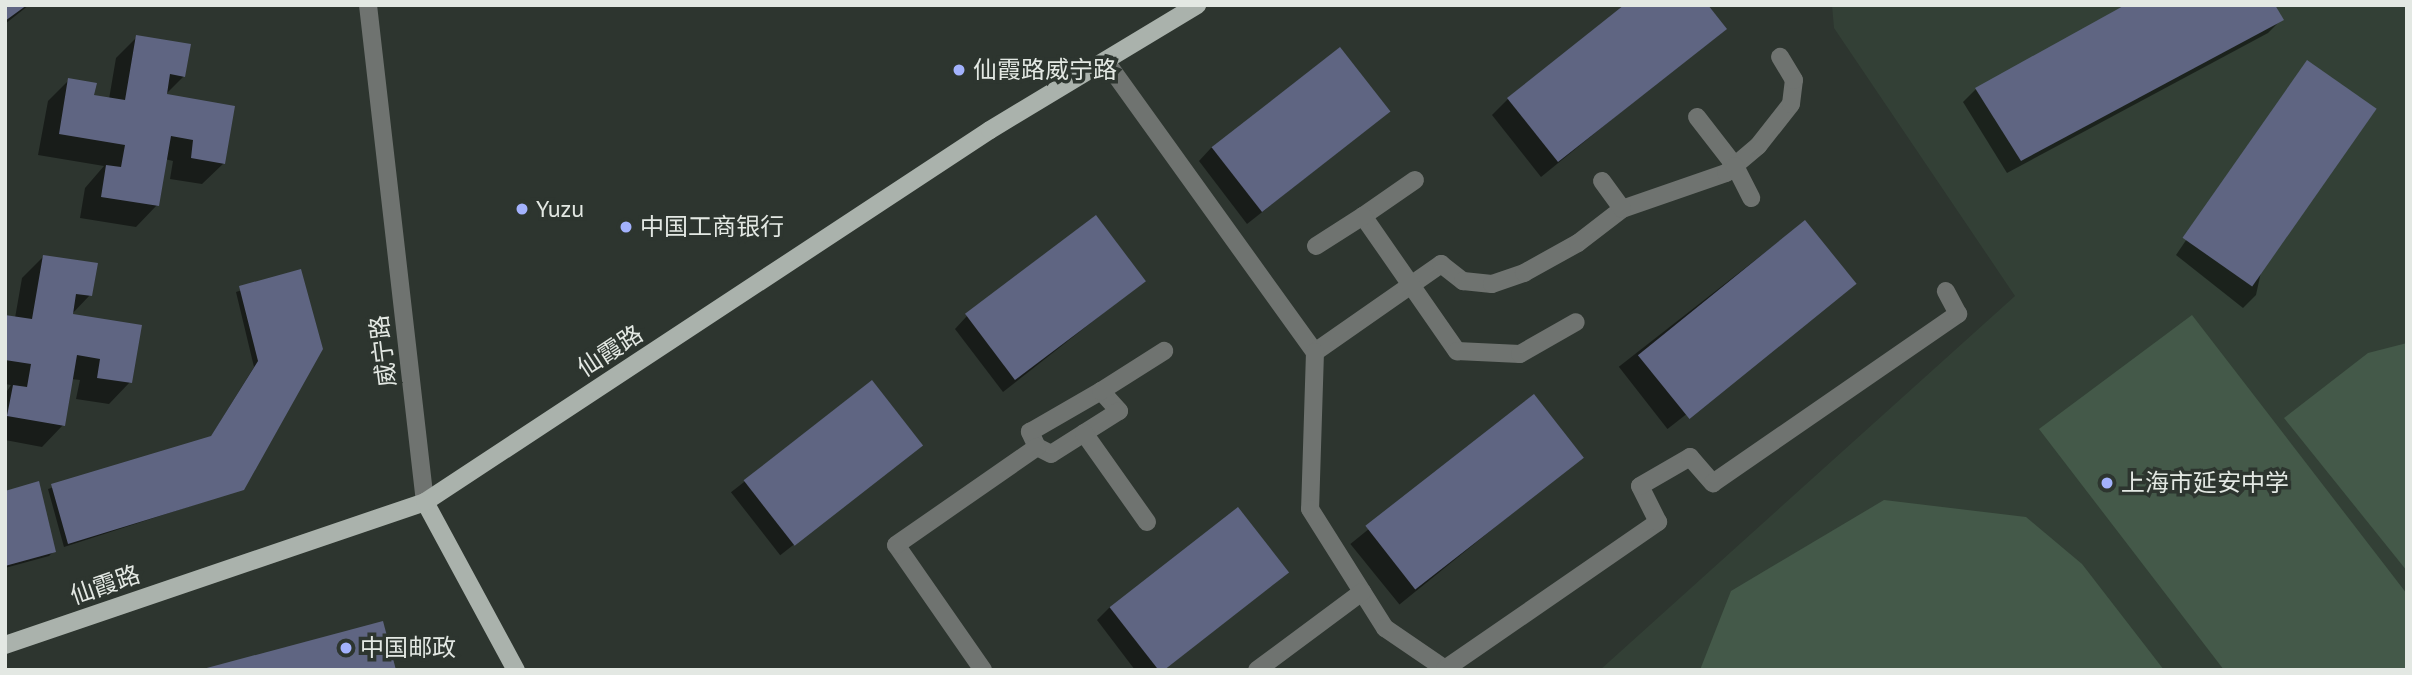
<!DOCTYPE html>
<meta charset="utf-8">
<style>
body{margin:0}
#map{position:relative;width:2412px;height:675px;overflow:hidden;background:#2d352f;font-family:"PT Sans","Noto Sans SC",sans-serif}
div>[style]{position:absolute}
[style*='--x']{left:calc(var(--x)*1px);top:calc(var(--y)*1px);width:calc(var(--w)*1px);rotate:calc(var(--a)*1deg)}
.built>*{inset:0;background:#334036}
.green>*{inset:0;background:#445949}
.shadow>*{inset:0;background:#0007;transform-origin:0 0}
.building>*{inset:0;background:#5f6582;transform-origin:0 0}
.minor>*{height:18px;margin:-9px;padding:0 9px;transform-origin:9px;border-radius:9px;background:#6f7370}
.major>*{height:18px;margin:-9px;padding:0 9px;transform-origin:9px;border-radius:9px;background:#aab2ac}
.dots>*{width:19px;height:19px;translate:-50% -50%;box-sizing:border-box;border:4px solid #2d352f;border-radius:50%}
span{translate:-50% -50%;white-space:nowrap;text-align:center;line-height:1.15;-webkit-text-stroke:7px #2d352f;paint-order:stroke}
.poi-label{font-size:24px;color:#e3e8e3}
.left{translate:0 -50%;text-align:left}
.street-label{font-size:24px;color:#e3e8e3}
.frame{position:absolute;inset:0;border:7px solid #e3e8e3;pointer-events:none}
</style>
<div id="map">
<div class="built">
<div style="clip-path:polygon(1832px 5px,2407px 5px,2407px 670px,1600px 670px,2015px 296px,1834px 28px)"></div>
</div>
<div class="green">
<div style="clip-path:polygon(2192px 315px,2407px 594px,2407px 670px,2224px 670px,2039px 429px)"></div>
<div style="clip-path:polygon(2407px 343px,2407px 571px,2284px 418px,2368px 353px)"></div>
<div style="clip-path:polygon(1884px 500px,2026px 517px,2082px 564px,2164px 670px,1700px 670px,1731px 591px)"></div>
</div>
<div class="shadow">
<div style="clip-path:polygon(5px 5px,29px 5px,5px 24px)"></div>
<div style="clip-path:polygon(2128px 5px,2281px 20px,2268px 33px,2007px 173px,1963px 102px,1976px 89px)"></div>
<div style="clip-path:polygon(1724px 28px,1541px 177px,1492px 115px,1508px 99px)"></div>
<div style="clip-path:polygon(137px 37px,184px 76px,164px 96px,224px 163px,202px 184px,170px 179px,173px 161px,165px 159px,157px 205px,136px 227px,80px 218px,85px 188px,104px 166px,38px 155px,48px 101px,69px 80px,92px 96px,109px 99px,116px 58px)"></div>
<div style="clip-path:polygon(2307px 62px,2256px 295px,2243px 308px,2176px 255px)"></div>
<div style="clip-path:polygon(1388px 112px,1247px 224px,1199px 161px,1211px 148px)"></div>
<div style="left:1804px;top:222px;width:79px;height:235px;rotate:52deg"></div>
<div style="clip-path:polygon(43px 257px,90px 295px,70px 316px,130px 382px,109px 404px,76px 399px,80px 380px,71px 379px,63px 425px,42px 447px,5px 440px,5px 394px,11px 385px,5px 384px,5px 317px,15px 318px,22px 278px)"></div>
<div style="clip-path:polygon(300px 271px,243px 489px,64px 547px,48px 489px,210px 438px,254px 367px,236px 292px)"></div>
<div style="clip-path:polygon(1144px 281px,1003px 392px,955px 329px,967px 316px)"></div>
<div style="left:872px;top:382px;width:80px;height:179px;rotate:52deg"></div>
<div style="left:1533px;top:396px;width:78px;height:235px;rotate:51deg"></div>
<div style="clip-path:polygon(5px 493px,54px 551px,49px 556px,5px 568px)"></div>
<div style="clip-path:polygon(1286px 572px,1163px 670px,1135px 670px,1097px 620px,1110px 607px)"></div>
</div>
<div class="building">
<div style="clip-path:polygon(5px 5px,27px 5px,5px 21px)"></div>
<div style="clip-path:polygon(1624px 5px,1708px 5px,1727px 29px,1558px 162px,1507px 98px)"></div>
<div style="clip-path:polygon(2125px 5px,2275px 5px,2284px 20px,2021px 161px,1975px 88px)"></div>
<div style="clip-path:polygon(136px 35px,191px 44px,185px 77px,170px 74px,167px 94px,235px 106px,225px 164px,191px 158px,193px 140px,171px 136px,159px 206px,101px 197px,106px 165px,121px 167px,125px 145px,59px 134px,68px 78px,97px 83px,94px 95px,125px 100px)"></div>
<div style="left:1340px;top:47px;width:82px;height:163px;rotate:52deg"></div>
<div style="left:2307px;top:60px;width:85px;height:217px;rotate:35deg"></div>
<div style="left:1096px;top:215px;width:83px;height:164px;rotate:53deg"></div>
<div style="left:1805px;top:220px;width:82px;height:215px;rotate:51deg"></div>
<div style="clip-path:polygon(43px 255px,98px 263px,92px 296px,76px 294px,73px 314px,142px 325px,132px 383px,97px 378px,100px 359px,77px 355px,65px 426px,7px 416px,13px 385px,27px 387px,31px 364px,5px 360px,5px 315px,32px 319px)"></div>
<div style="clip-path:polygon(301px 269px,323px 349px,244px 490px,68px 544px,51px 484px,211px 436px,258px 361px,239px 286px)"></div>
<div style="left:872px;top:380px;width:83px;height:163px;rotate:52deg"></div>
<div style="left:1534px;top:394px;width:81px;height:214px;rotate:52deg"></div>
<div style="clip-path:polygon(39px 481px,56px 552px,5px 566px,5px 491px)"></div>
<div style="left:1238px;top:507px;width:83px;height:163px;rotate:52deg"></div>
<div style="clip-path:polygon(383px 621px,396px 670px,203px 670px,203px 669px)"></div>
</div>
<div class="minor">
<div style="--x:368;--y:5;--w:500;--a:83.46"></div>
<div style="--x:1107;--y:63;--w:356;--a:54.3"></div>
<div style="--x:1315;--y:352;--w:154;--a:-34.9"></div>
<div style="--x:1441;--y:264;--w:28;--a:38"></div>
<div style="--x:1463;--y:281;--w:29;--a:6"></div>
<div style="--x:1492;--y:284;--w:34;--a:-19"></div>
<div style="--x:1524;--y:273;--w:62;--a:-29.1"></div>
<div style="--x:1578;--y:243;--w:56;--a:-37.7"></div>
<div style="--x:1622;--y:209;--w:110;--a:-19.1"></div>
<div style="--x:1726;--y:173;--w:42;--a:-40.2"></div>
<div style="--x:1758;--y:146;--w:53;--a:-51.8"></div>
<div style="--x:1791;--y:104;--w:24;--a:-83"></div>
<div style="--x:1794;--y:80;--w:27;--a:-121"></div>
<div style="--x:1697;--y:117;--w:62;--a:52.2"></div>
<div style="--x:1735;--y:166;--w:36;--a:63"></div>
<div style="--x:1415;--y:180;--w:63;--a:145.3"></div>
<div style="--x:1363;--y:216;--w:165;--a:55.2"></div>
<div style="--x:1457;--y:351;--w:63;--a:2.7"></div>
<div style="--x:1520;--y:354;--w:64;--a:-29.7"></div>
<div style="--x:1602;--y:181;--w:34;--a:54"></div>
<div style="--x:1316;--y:246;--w:56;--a:-32.6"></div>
<div style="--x:1315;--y:352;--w:157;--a:91.8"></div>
<div style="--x:1310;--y:509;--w:141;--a:57.8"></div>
<div style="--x:1385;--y:628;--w:73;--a:34.3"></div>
<div style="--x:1445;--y:669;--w:259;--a:-34.6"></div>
<div style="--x:1658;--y:522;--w:40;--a:-116.6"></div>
<div style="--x:1640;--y:486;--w:58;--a:-30.1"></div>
<div style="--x:1690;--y:457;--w:35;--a:49"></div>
<div style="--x:1713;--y:483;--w:298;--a:-34.6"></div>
<div style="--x:1958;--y:314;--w:26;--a:-118"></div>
<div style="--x:1101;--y:391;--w:27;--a:48"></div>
<div style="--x:1119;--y:411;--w:80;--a:147.7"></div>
<div style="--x:1051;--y:454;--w:16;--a:-153"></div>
<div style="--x:1037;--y:447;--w:17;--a:-115"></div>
<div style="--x:1030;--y:432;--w:82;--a:-30"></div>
<div style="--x:1101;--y:391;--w:75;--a:-32.4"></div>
<div style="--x:1084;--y:433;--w:109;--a:54.7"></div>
<div style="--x:983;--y:670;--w:152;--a:-124.8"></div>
<div style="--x:896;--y:545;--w:172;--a:-34.8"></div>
<div style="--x:1257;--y:670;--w:131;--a:-36.6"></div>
</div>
<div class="major">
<div style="--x:425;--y:502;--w:191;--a:61.6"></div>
<div style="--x:5;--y:645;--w:444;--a:-18.8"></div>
<div style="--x:425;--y:502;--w:676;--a:-33.36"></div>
<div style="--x:990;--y:130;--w:242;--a:-31.1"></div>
</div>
<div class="dots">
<div style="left:959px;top:70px;background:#a3b2fd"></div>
<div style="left:522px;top:209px;background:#a3b2fd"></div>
<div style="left:626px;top:227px;background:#a3b2fd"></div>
<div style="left:2107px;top:483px;background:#a3b2fd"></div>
<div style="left:346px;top:648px;background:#a3b2fd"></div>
</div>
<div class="poi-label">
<span class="left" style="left:973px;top:70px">仙霞路威宁路</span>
<span class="left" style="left:536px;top:209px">Yuzu</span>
<span class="left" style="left:640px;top:227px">中国工商银行</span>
<span class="left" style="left:2121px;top:483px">上海市延安中学</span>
<span class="left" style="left:360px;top:648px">中国邮政</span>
</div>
<div class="street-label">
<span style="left:383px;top:351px;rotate:-97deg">威宁路</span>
<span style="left:610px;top:351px;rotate:-33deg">仙霞路</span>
<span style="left:105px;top:585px;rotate:-19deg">仙霞路</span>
</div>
<div class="frame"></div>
</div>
